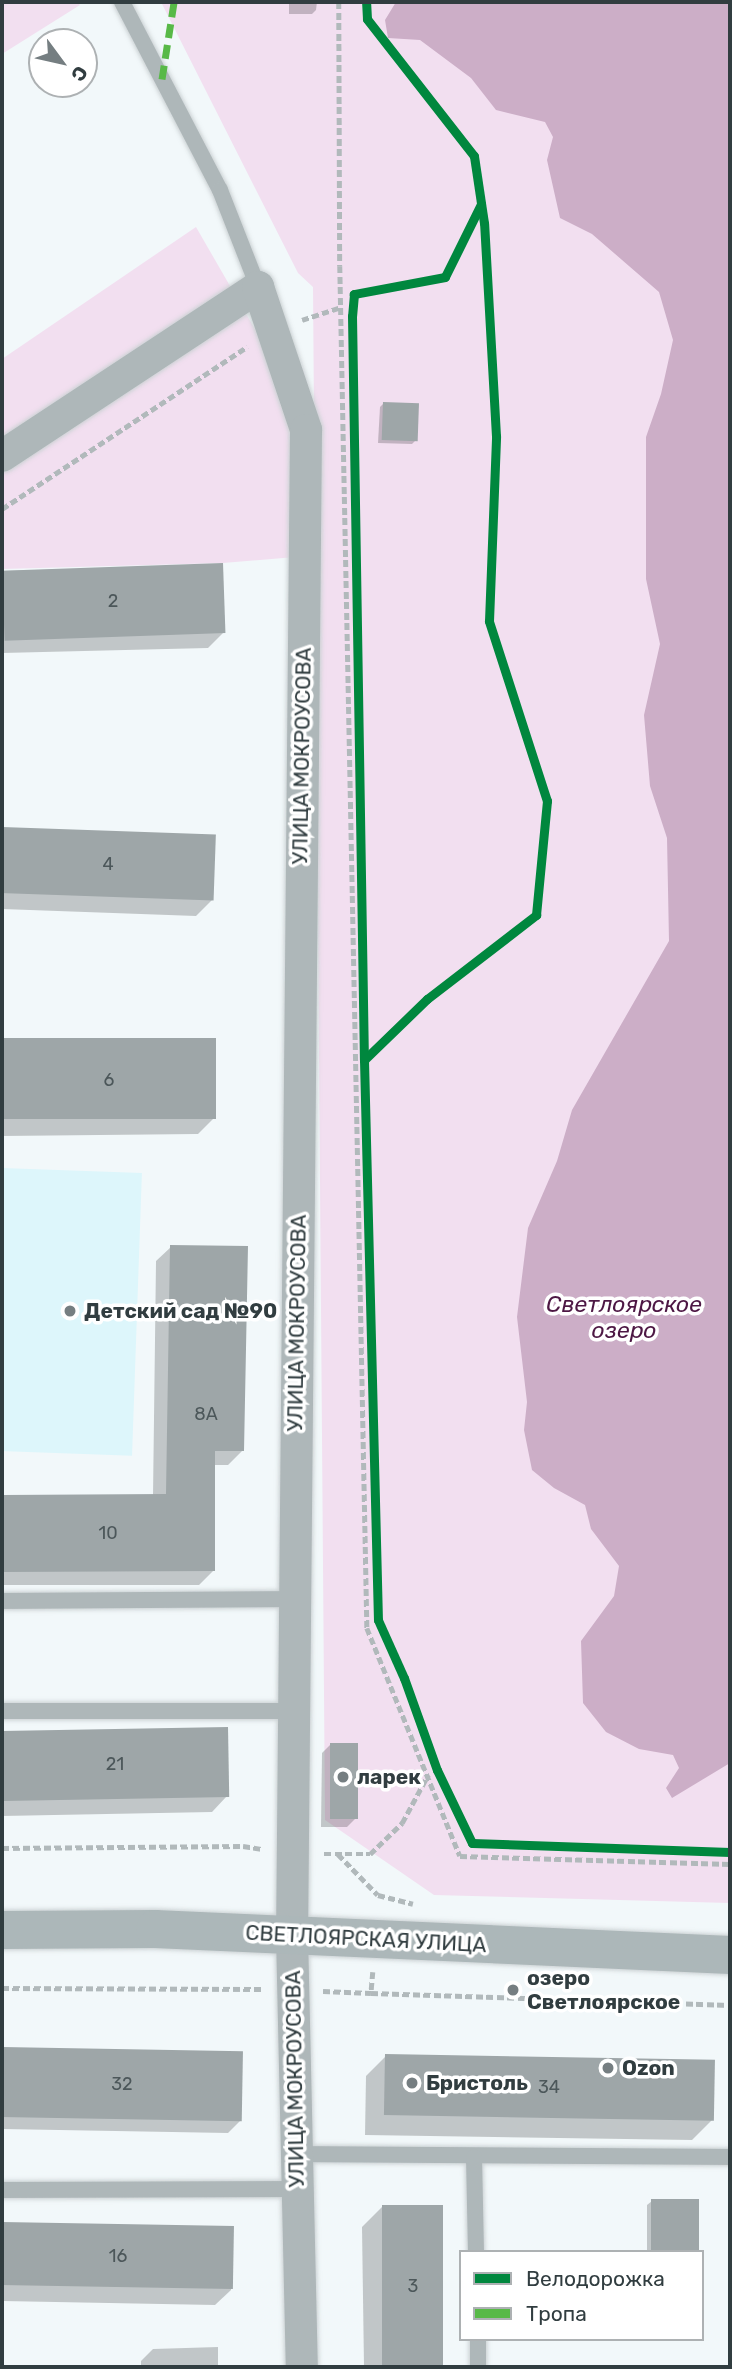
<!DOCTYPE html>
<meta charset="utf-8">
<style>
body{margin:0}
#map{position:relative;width:732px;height:2369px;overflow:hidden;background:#f2f8fa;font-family:Rubik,sans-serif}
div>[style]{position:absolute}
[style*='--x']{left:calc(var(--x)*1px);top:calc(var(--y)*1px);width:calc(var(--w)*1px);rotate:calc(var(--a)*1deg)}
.built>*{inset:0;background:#ddf6fb;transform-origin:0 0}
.green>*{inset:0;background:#f2dff0}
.water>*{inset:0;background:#ccaec7}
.shadow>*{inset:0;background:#0003}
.building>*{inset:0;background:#9ea6a8;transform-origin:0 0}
.path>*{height:4.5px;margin-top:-2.25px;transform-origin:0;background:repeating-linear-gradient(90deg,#b1b9bb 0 7px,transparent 0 10.5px)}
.roads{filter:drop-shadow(0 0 2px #ccd2d4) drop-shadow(0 0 2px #ccd2d4)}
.lane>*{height:16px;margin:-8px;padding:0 8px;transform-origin:8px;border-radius:8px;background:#aeb7b9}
.street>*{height:32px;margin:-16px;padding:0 16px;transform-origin:16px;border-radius:16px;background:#aeb7b9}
.secondary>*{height:38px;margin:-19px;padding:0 19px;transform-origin:19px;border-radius:19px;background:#acb7b9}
.quiet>*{height:7px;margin-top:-3.5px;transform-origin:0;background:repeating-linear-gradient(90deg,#58b947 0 14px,transparent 0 21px)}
.cycleway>*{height:9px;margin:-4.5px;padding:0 4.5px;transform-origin:4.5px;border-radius:4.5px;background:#00873e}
.dots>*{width:19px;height:19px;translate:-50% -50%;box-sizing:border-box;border:4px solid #fff;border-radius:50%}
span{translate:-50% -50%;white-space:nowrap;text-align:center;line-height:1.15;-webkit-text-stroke:7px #fff;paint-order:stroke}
.number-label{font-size:18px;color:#4c575a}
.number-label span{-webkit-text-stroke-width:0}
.street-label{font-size:21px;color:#313d40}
.poi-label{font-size:21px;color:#313d40;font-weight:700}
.left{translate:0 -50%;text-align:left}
.water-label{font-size:23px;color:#4d1744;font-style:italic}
.frame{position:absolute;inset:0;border:4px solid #313d40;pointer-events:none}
.legend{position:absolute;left:459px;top:2250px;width:245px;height:91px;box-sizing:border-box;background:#fff;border:2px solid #adb1b3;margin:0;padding:9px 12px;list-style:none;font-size:21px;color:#313d40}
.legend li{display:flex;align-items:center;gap:14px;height:35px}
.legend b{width:35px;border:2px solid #adb1b3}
.north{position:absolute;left:28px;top:28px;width:70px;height:70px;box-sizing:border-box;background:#fff;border:2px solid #adb1b3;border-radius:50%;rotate:123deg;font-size:19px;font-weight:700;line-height:28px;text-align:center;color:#313d40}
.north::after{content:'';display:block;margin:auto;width:24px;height:32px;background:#757e81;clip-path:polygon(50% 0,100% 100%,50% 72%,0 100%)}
</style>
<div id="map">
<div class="built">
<div style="left:2px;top:1168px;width:140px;height:283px;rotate:2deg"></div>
</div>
<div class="green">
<div style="clip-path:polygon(2px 2px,77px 2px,80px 5px,2px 54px)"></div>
<div style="clip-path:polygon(161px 2px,730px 2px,730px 1903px,434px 1895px,325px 1820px,313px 287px,298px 273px)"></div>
<div style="clip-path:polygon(196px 227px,256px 331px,294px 431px,295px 557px,223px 563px,2px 569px,2px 359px)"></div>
</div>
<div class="water">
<div style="clip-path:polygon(396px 2px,730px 2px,730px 1763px,672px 1798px,666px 1788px,679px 1768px,673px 1755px,639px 1749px,606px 1732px,583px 1703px,581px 1641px,614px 1596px,619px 1566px,591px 1529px,585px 1505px,554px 1488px,532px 1470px,524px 1430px,527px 1402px,517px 1317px,528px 1228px,557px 1161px,572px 1110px,669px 941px,667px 838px,650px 786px,644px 715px,660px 644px,646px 579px,646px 437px,661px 394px,673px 340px,659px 292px,592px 234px,560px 218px,547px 160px,553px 137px,545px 122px,496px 110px,471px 78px,420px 40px,388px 38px,385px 20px)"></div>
</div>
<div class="shadow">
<div style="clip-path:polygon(289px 2px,317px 2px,316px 10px,312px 14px,289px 14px)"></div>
<div style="clip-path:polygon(384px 403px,416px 440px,412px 444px,378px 443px,380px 407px)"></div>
<div style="clip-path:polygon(222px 565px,224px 632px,208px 648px,2px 653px,2px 571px)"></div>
<div style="clip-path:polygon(2px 829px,214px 837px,212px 900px,196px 916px,2px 909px)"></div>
<div style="clip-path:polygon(214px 1040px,214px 1118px,198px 1134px,2px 1136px,2px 1042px)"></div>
<div style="clip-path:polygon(171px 1247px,243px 1450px,228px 1465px,213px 1465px,214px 1570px,199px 1585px,2px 1585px,2px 1497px,153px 1496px,156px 1261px)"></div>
<div style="clip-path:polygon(226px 1728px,227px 1796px,212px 1812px,2px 1816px,2px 1733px)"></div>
<div style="clip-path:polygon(330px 1745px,356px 1818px,347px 1827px,321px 1827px,322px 1753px)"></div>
<div style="clip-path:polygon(2px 2049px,241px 2052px,240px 2121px,228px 2133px,2px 2129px)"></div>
<div style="clip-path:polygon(386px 2056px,712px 2120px,692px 2140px,365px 2135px,366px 2076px)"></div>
<div style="clip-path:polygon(652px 2201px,697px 2251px,696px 2252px,647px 2252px,647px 2205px)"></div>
<div style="clip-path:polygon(441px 2206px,443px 2367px,364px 2367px,362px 2227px,382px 2207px)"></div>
<div style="clip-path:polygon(2px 2224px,232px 2228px,231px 2290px,215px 2305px,2px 2301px)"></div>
<div style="clip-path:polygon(218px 2347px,218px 2367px,141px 2367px,141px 2361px,153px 2349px)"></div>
</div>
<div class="building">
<div style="left:383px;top:402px;width:36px;height:38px;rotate:2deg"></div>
<div style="left:223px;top:563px;width:70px;height:221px;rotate:88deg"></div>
<div style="left:2px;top:827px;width:214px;height:66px;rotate:2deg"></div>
<div style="left:216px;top:1038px;width:81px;height:214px;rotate:90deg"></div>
<div style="clip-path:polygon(170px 1245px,248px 1246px,244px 1451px,215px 1451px,215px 1571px,2px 1572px,2px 1495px,166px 1494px)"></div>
<div style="left:228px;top:1727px;width:70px;height:226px;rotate:89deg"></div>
<div style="left:330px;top:1743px;width:28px;height:76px"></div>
<div style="left:2px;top:2047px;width:241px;height:70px;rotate:1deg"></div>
<div style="left:385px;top:2054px;width:330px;height:61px;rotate:1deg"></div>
<div style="left:651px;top:2199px;width:48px;height:52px"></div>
<div style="left:382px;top:2205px;width:61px;height:162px"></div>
<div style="left:2px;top:2222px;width:232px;height:63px;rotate:1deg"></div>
</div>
<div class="path">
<div style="--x:339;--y:2;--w:264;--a:89.8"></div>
<div style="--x:340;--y:266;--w:1362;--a:88.86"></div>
<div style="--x:367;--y:1628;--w:246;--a:67.8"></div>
<div style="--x:460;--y:1856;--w:270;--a:1.7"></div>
<div style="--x:302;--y:320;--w:41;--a:-18.4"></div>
<div style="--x:2;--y:509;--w:294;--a:-33.5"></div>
<div style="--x:2;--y:1848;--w:241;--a:-0.5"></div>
<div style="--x:243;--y:1846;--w:20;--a:9"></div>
<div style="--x:324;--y:1854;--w:46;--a:0"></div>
<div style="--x:370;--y:1854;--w:45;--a:-44.1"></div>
<div style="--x:402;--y:1823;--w:55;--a:-61.6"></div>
<div style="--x:338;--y:1854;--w:57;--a:45.7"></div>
<div style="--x:378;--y:1895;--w:36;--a:14"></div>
<div style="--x:373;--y:1972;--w:21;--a:95"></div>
<div style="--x:371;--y:1993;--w:359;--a:1.9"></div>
<div style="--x:2;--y:1988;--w:260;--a:0.2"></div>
<div style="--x:323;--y:1991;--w:48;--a:2.4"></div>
</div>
<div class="roads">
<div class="lane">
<div style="--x:122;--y:2;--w:212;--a:62.5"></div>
<div style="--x:220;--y:190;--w:104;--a:68.6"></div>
<div style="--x:2;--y:1601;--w:292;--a:-0.4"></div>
<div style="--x:2;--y:1711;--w:291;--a:0"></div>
<div style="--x:296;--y:2154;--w:434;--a:0.4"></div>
<div style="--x:474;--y:2157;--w:95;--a:88.8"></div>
<div style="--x:2;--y:2190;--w:295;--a:-0.2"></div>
<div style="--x:478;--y:2339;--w:28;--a:90"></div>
</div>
<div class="street">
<div style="--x:2;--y:456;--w:307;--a:-33.4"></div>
<div style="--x:258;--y:287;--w:151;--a:71.4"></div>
<div style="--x:306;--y:430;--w:1505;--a:90.53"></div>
<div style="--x:292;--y:1935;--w:432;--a:88.7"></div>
</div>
<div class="secondary">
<div style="--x:2;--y:1930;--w:153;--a:-0.4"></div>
<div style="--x:155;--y:1929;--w:576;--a:2.59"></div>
</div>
</div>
<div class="quiet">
<div style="--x:162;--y:79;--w:78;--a:-81.1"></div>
</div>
<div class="cycleway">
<div style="--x:481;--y:204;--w:81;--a:116.3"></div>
<div style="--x:445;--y:277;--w:93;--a:169.4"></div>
<div style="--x:354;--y:294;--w:22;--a:95"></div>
<div style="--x:352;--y:316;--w:744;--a:89.08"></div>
<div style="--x:364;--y:1060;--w:560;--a:88.57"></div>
<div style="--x:378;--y:1620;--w:64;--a:65.9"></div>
<div style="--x:404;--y:1678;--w:98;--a:70.3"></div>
<div style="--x:437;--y:1770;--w:81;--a:64.4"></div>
<div style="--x:472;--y:1843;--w:258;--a:2"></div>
<div style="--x:364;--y:1060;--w:88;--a:-44.1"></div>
<div style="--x:427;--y:999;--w:138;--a:-37.6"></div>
<div style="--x:536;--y:915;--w:115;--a:-84.5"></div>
<div style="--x:547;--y:801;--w:189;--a:-107.9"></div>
<div style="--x:489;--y:621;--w:185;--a:-87.8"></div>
<div style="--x:496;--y:436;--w:213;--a:-93.2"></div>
<div style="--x:484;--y:223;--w:68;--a:-98.5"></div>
<div style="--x:474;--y:156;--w:174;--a:-128"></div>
<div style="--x:367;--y:19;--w:17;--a:-93"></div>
</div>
<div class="dots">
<div style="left:70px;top:1311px;background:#757e81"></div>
<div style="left:343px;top:1777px;background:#757e81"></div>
<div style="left:513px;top:1990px;background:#757e81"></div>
<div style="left:608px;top:2068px;background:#757e81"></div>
<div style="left:412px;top:2083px;background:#757e81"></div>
</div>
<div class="number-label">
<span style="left:113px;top:601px">2</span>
<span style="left:108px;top:864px">4</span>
<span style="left:109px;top:1080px">6</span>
<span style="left:206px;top:1414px">8А</span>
<span style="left:108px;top:1533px">10</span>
<span style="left:115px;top:1764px">21</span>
<span style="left:122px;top:2084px">32</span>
<span style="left:549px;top:2087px">34</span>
<span style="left:118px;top:2256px">16</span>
<span style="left:413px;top:2286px">3</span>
</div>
<div class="street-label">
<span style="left:302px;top:756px;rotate:-89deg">УЛИЦА МОКРОУСОВА</span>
<span style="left:297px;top:1323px;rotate:-89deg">УЛИЦА МОКРОУСОВА</span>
<span style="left:366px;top:1939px;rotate:3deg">СВЕТЛОЯРСКАЯ УЛИЦА</span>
<span style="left:295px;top:2079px;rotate:-91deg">УЛИЦА МОКРОУСОВА</span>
</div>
<div class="poi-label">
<span class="left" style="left:84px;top:1311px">Детский сад №90</span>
<span class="left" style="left:357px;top:1777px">ларек</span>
<span class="left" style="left:527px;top:1990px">озеро<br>Светлоярское</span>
<span class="left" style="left:622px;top:2068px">Ozon</span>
<span class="left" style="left:426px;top:2083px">Бристоль</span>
</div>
<div class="water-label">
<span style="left:624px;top:1317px">Светлоярское<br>озеро</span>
</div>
<div class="frame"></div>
<ul class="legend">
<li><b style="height:9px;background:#00873e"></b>Велодорожка</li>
<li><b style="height:9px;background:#58b947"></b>Тропа</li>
</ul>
<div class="north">С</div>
</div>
